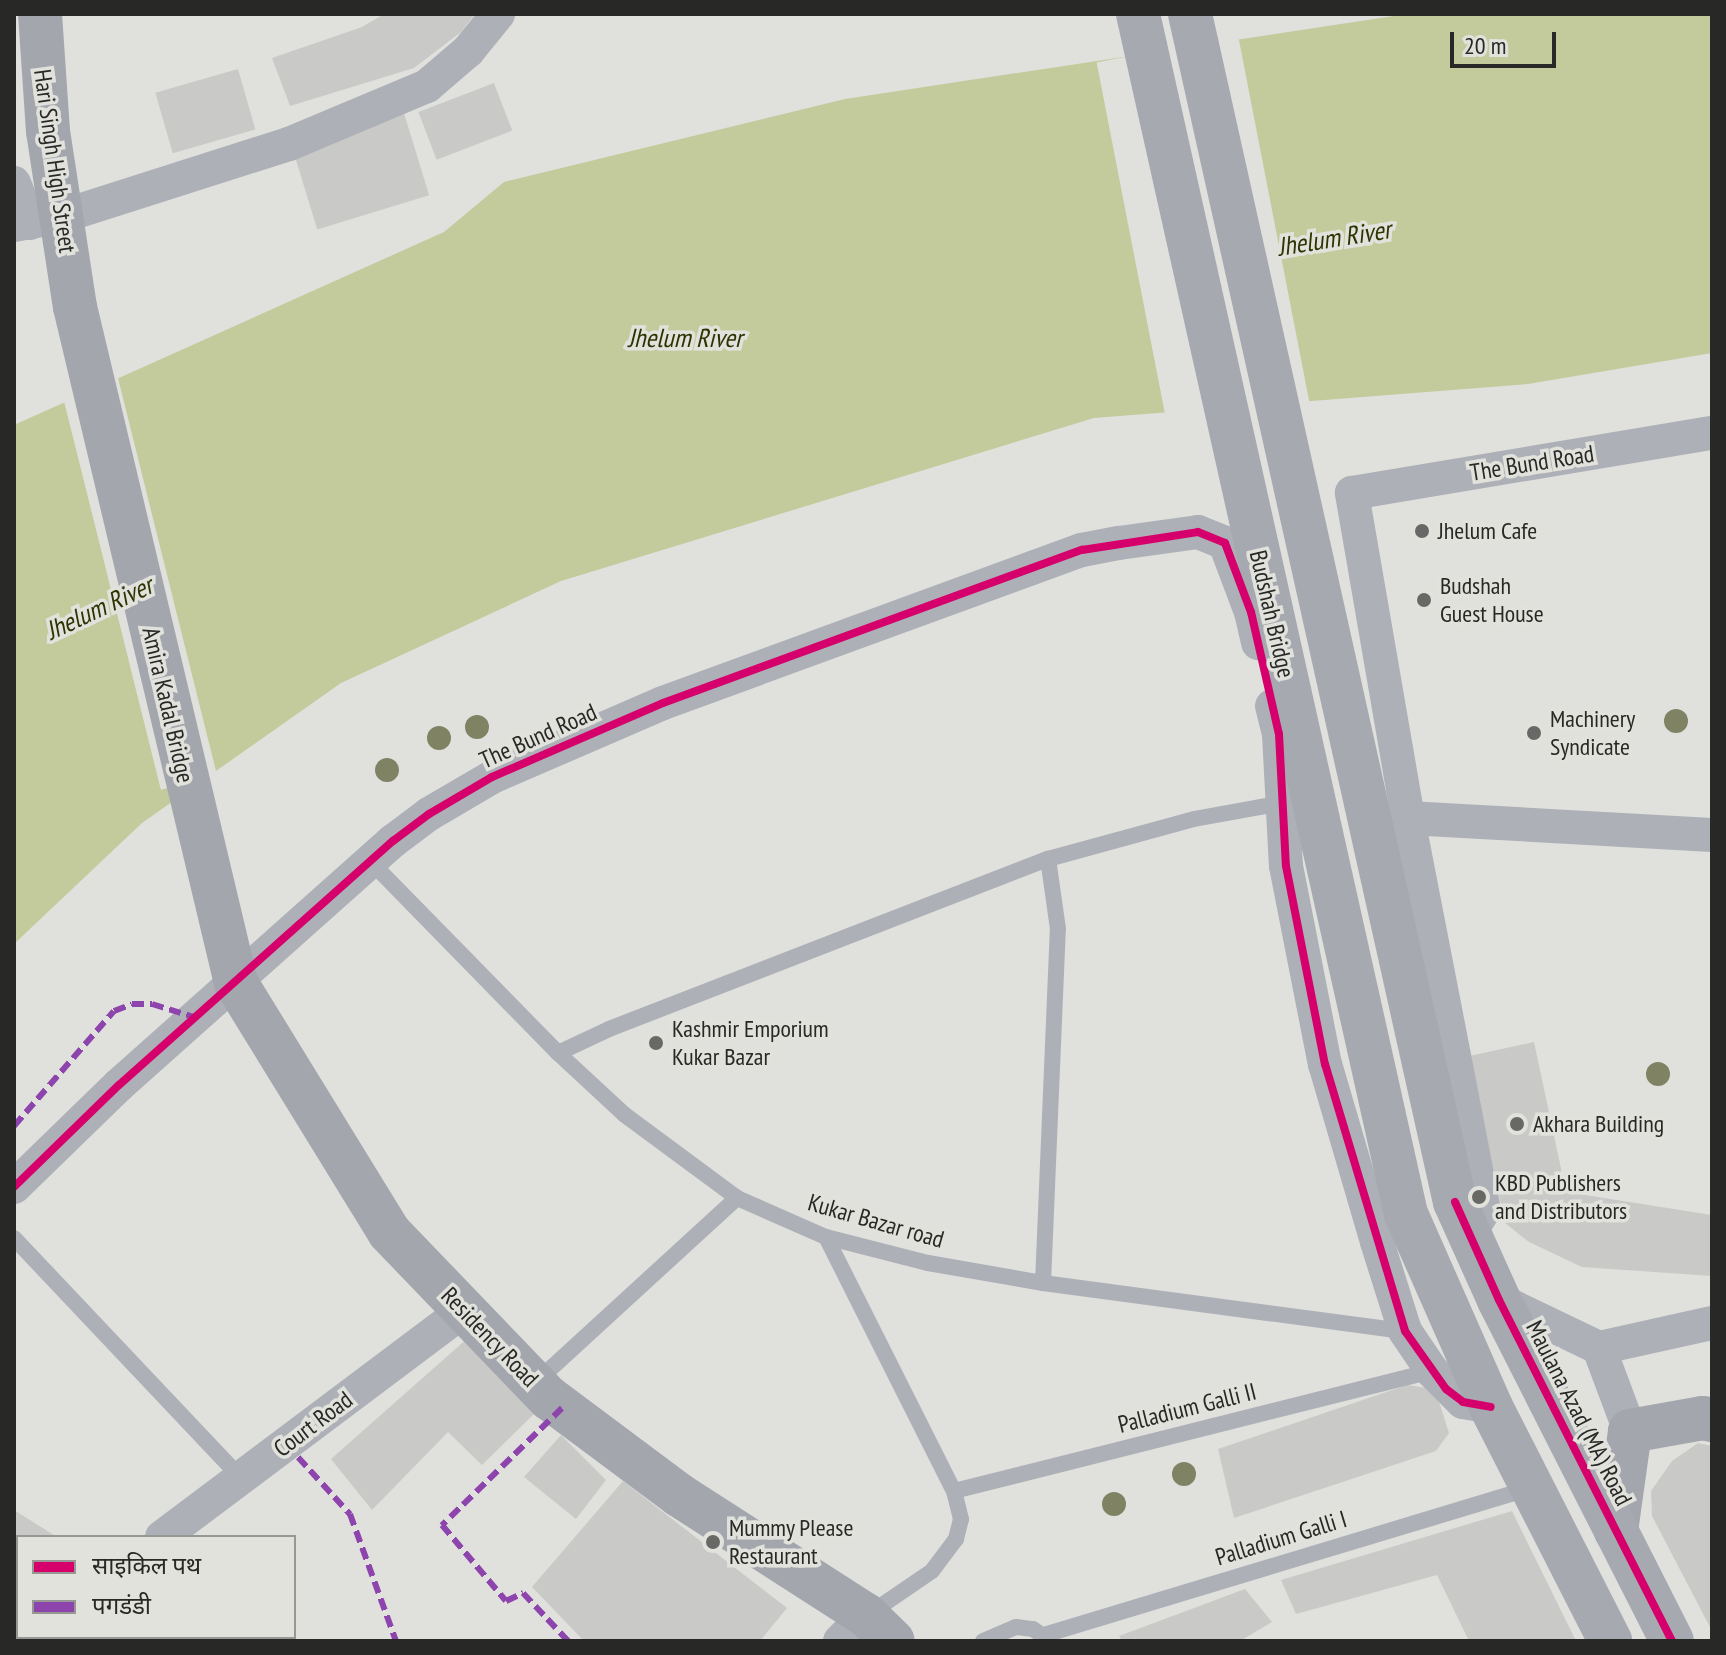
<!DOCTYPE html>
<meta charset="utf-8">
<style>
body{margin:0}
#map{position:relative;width:1726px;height:1655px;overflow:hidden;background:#e0e1dd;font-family:"PT Sans Narrow","Noto Sans Devanagari",sans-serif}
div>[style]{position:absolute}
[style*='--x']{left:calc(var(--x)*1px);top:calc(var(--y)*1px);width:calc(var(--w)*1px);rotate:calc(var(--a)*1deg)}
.water>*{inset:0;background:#c3ca9b}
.pier>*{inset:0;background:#e0e1dd;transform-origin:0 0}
.building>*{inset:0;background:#c9c9c7;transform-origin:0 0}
.lane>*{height:16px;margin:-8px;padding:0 8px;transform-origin:8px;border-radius:8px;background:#aeb0b7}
.street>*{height:34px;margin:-17px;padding:0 17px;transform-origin:17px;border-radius:17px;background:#aeb0b7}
.secondary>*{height:44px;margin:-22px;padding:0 22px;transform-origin:22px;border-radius:22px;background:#a4a6ae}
.primary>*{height:44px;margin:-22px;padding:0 22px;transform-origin:22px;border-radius:22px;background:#a7a9b0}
.quiet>*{height:6px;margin-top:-3px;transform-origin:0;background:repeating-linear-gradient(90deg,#8e44ad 0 12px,transparent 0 18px)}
.cycleway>*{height:8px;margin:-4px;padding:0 4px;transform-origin:4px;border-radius:4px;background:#d6006c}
.trees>*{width:24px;height:24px;margin:-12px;border-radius:50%;background:#7f8263}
.dots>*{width:22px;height:22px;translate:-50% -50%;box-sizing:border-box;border:4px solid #e1e2dc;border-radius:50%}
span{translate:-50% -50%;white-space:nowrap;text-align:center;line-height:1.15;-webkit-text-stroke:7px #e1e2dc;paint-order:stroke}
.street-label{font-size:24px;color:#282826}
.poi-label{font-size:24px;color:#282826}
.left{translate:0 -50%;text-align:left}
.water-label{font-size:26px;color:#2e3300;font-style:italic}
.frame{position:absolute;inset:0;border:16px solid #282826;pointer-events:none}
.legend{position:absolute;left:16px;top:1535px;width:280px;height:104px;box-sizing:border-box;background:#e1e2dc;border:2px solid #979893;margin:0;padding:10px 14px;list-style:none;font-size:24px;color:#282826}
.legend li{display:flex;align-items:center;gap:16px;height:40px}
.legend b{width:40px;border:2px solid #979893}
.scale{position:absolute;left:1450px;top:32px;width:106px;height:36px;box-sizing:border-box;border:4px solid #282826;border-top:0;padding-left:10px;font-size:24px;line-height:28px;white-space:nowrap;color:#282826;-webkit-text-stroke:6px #e1e2dc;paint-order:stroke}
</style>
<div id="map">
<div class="water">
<div style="clip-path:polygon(1407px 14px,1712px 14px,1712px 353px,1528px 384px,1094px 418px,561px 581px,341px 683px,142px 823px,14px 944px,14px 425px,444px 232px,504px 182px,845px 99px)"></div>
</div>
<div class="pier">
<div style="left:1238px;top:35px;width:377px;height:144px;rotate:79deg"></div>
<div style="left:117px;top:374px;width:414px;height:58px;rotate:76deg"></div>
</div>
<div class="building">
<div style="clip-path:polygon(384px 14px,475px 14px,461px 32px,414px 68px,290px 106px,272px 58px,362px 27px)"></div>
<div style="left:238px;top:69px;width:63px;height:86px;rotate:74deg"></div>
<div style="left:494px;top:83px;width:51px;height:81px;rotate:69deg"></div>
<div style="left:404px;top:113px;width:86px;height:117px;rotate:73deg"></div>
<div style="clip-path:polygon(1534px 1042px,1566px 1192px,1712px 1215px,1712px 1276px,1582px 1267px,1529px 1242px,1505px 1223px,1469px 1056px)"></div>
<div style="clip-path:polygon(469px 1337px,539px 1409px,482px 1465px,448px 1432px,372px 1510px,331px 1459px)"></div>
<div style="clip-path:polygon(1407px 1385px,1435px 1389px,1449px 1433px,1436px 1451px,1234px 1518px,1218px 1449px)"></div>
<div style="clip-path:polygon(561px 1435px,606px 1480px,576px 1519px,524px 1477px)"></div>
<div style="clip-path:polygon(1698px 1443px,1712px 1446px,1712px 1631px,1652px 1516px,1651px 1491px,1672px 1461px)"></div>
<div style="clip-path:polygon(623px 1481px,787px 1608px,760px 1641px,584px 1641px,532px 1587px)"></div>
<div style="clip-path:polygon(14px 1510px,57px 1537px,18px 1537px,18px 1600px,14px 1598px)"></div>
<div style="clip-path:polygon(1512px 1511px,1576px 1641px,1469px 1641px,1437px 1575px,1296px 1614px,1281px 1580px)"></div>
<div style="clip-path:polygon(1245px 1589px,1272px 1622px,1240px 1641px,1122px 1641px,1119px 1636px)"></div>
</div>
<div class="lane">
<div style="--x:370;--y:861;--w:269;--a:45.6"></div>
<div style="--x:558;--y:1053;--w:91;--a:42.8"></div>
<div style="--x:625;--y:1115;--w:139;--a:36.5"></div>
<div style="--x:737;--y:1198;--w:97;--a:23.7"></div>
<div style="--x:826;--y:1237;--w:105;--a:14.3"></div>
<div style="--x:928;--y:1263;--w:117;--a:9.9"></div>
<div style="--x:1043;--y:1283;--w:365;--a:7.6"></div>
<div style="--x:558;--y:1053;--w:56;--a:-25.2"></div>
<div style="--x:609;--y:1029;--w:471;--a:-21.2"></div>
<div style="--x:1048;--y:859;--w:151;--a:-15.3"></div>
<div style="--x:1194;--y:819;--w:89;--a:-10.3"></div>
<div style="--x:826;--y:1237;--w:284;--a:63.3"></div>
<div style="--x:954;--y:1491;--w:29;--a:76"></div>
<div style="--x:961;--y:1519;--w:21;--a:104"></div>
<div style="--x:956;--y:1539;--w:40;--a:127"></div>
<div style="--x:932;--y:1571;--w:76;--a:145.7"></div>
<div style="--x:14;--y:1238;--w:330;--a:46.6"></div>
<div style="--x:1043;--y:1283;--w:354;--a:-87.6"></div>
<div style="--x:1058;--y:929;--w:71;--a:-98.1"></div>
<div style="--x:536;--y:1382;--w:273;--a:-42.5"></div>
<div style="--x:954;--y:1491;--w:493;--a:-14.1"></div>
<div style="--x:1044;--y:1635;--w:509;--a:-16.8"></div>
<div style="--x:983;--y:1641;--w:36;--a:-23"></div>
<div style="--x:1016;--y:1627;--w:17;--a:7"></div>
<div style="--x:1033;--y:1629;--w:21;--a:35"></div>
</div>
<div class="street">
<div style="--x:14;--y:183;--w:43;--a:68.2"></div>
<div style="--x:14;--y:225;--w:50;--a:-10.4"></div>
<div style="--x:63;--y:216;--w:237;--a:-17.7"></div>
<div style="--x:289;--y:144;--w:150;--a:-22.8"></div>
<div style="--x:427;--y:86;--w:54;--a:-40.5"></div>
<div style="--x:468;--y:51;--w:48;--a:-51"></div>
<div style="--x:1272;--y:706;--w:29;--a:76"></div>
<div style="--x:1279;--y:734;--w:132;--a:87"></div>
<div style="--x:1286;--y:866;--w:202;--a:78.9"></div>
<div style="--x:1325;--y:1064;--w:185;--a:73.7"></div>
<div style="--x:1377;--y:1242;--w:93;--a:72.5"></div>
<div style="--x:1405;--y:1331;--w:48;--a:56"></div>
<div style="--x:1432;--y:1371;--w:44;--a:45"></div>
<div style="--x:1463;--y:1402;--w:28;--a:10"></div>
<div style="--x:1408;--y:818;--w:304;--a:3.2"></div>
<div style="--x:14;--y:1187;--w:146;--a:-44.2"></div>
<div style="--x:119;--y:1085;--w:367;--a:-41.7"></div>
<div style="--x:393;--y:841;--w:45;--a:-36.9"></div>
<div style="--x:429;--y:814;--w:73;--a:-30.4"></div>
<div style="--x:492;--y:777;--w:186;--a:-23.4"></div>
<div style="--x:663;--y:703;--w:446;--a:-20.1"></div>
<div style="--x:1082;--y:550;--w:38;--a:-11"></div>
<div style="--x:1119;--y:543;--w:80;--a:-7.9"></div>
<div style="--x:1198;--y:532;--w:29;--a:22"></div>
<div style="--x:1225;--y:543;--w:74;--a:69.4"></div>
<div style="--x:1251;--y:612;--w:32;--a:77"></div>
<div style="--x:1469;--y:1234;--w:28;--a:-58"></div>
<div style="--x:1484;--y:1210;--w:399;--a:-101"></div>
<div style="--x:1408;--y:818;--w:330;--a:-99.8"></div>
<div style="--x:1352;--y:493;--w:365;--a:-9.5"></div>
<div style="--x:1499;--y:1300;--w:111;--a:25.6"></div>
<div style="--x:1599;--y:1348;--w:116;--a:-12.5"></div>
<div style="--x:1599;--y:1348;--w:89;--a:69.5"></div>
<div style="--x:162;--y:1537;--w:378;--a:-36.9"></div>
<div style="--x:95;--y:1641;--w:4;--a:-63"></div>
<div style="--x:840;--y:1641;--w:37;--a:-45"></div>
</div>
<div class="secondary">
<div style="--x:40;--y:14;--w:117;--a:86.1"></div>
<div style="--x:48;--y:131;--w:178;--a:81.3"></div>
<div style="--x:75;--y:307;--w:695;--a:76.6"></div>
<div style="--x:236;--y:983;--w:292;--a:58.4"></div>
<div style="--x:389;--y:1232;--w:231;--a:46.1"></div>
<div style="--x:549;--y:1398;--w:162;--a:36.7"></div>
<div style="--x:679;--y:1495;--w:222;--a:32.7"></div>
<div style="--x:866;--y:1615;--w:37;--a:44"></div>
<div style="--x:1616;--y:1531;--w:101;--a:-82"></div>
<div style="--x:1630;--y:1431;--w:74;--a:-10.1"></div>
<div style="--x:1703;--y:1418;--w:9;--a:13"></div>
</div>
<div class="primary">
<div style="--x:1138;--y:14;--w:1230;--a:77.41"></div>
<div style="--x:1406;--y:1214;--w:211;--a:66.2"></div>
<div style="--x:1491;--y:1407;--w:263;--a:63"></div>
<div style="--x:1190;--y:14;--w:1217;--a:77.43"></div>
<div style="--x:1455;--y:1202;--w:107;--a:65.8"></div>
<div style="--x:1499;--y:1300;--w:382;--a:63.1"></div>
</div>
<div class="quiet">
<div style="--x:14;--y:1126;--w:152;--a:-49"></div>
<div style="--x:114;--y:1011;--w:19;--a:-21"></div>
<div style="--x:132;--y:1004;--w:20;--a:0"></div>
<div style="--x:152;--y:1004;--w:44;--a:17.2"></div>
<div style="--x:562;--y:1408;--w:168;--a:135.7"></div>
<div style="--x:442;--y:1525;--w:99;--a:49.9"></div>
<div style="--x:506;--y:1601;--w:19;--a:-25"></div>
<div style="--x:523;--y:1593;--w:66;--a:46.8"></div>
<div style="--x:286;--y:1444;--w:95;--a:47.6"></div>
<div style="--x:350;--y:1514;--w:135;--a:70.1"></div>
</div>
<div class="cycleway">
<div style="--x:14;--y:1187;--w:146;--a:-44.2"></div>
<div style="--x:119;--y:1085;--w:367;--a:-41.7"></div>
<div style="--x:393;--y:841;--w:45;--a:-36.9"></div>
<div style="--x:429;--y:814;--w:73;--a:-30.4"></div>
<div style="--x:492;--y:777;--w:186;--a:-23.4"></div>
<div style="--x:663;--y:703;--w:446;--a:-20.1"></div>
<div style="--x:1082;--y:550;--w:117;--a:-8.8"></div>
<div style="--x:1198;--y:532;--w:29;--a:22"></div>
<div style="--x:1225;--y:543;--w:74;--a:69.4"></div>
<div style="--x:1251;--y:612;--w:125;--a:77.1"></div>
<div style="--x:1279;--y:734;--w:132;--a:87"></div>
<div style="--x:1286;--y:866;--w:202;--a:78.9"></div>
<div style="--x:1325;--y:1064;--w:279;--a:73.3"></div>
<div style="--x:1405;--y:1331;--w:71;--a:54.7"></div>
<div style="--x:1446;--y:1389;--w:21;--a:37"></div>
<div style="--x:1463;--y:1402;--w:28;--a:10"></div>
<div style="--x:1455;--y:1202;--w:107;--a:65.8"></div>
<div style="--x:1499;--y:1300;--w:382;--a:63.1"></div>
</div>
<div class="trees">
<div style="left:1676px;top:721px"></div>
<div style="left:477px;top:727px"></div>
<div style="left:439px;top:738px"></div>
<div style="left:387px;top:770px"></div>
<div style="left:1658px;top:1074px"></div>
<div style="left:1184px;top:1474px"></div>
<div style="left:1114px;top:1504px"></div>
</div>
<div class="dots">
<div style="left:1422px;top:531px;background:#686966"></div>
<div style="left:1424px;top:600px;background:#686966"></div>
<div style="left:1534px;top:733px;background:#686966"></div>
<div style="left:656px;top:1043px;background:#686966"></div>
<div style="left:1517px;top:1124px;background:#686966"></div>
<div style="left:1479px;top:1197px;background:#686966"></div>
<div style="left:713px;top:1542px;background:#686966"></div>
</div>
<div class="street-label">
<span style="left:55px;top:161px;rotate:82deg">Hari Singh High Street</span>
<span style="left:1532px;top:463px;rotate:-9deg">The Bund Road</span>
<span style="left:1272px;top:614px;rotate:77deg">Budshah Bridge</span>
<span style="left:168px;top:705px;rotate:77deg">Amira Kadal Bridge</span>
<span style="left:538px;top:736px;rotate:-24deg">The Bund Road</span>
<span style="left:876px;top:1221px;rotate:16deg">Kukar Bazar road</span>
<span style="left:490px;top:1337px;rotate:46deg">Residency Road</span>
<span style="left:1187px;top:1408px;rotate:-14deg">Palladium Galli II</span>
<span style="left:1579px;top:1413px;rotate:63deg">Maulana Azad (MA) Road</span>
<span style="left:313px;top:1424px;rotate:-37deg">Court Road</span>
<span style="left:1281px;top:1538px;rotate:-17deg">Palladium Galli I</span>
</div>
<div class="poi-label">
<span class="left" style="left:1438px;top:531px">Jhelum Cafe</span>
<span class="left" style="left:1440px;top:600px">Budshah<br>Guest House</span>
<span class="left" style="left:1550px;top:733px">Machinery<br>Syndicate</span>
<span class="left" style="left:672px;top:1043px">Kashmir Emporium<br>Kukar Bazar</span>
<span class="left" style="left:1533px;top:1124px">Akhara Building</span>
<span class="left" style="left:1495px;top:1197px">KBD Publishers<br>and Distributors</span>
<span class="left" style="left:729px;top:1542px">Mummy Please<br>Restaurant</span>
</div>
<div class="water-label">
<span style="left:1334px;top:238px;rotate:-9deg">Jhelum River</span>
<span style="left:685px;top:338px">Jhelum River</span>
<span style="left:99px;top:608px;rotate:-25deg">Jhelum River</span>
</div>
<div class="frame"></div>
<ul class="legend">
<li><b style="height:10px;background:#d6006c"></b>साइकिल पथ</li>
<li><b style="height:10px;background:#8e44ad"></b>पगडंडी</li>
</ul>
<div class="scale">20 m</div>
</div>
